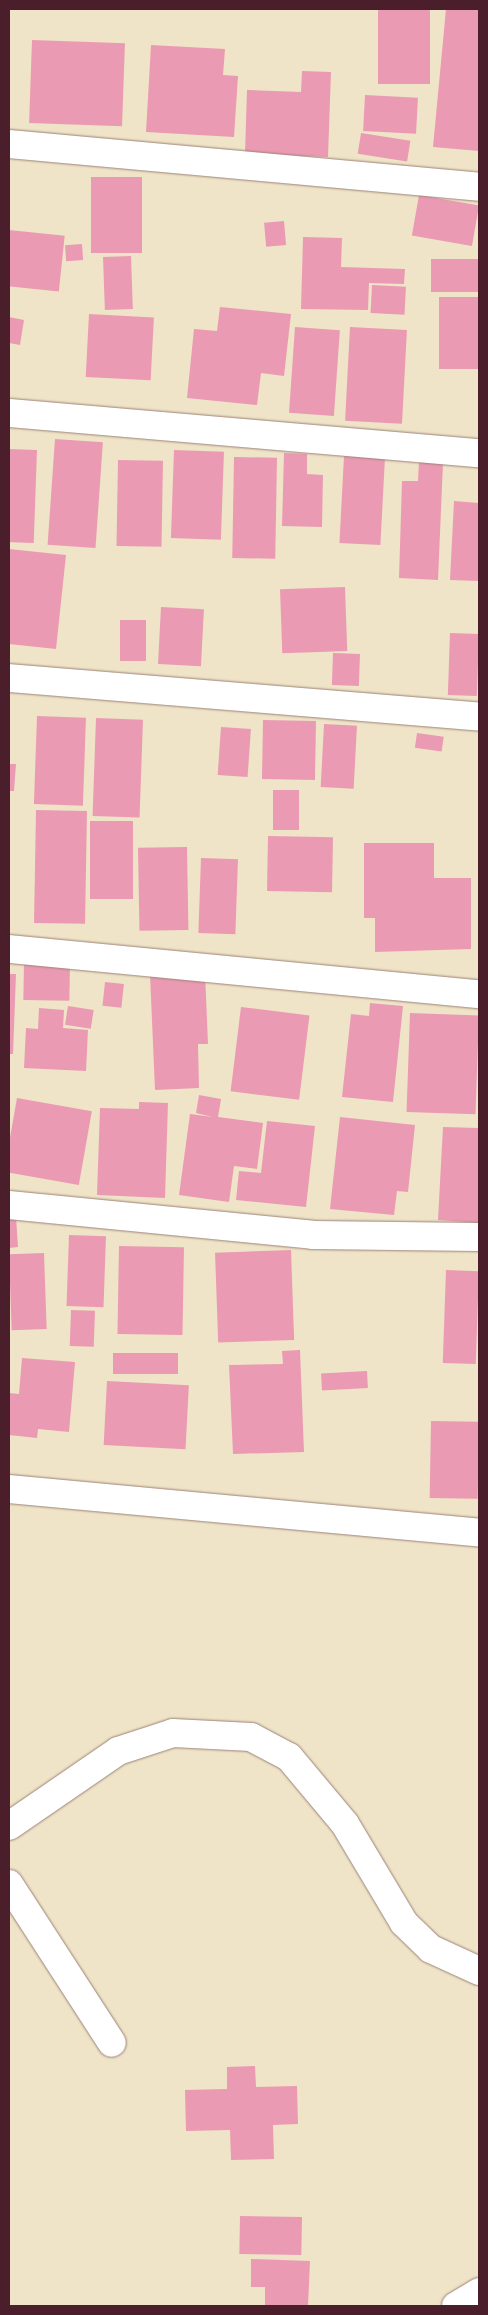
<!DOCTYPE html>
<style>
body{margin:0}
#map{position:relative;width:488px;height:2315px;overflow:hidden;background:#efe4c7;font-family:Alegreya,serif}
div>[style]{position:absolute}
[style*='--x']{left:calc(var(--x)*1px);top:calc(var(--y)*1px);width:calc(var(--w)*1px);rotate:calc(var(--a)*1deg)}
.building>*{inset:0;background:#eb9ab3;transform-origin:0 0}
.roads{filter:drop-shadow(0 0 1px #9c8279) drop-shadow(0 0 1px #9c8279)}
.minor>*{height:28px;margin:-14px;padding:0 14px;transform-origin:14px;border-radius:14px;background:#fff}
span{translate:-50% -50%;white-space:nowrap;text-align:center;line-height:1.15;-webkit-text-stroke:4px #fff;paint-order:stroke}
.frame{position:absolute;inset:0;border:10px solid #4a1f2b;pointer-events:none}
</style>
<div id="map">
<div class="building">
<div style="left:378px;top:9px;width:52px;height:75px"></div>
<div style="clip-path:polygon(446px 9px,479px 9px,479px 151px,433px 147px)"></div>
<div style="left:32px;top:40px;width:93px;height:83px;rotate:2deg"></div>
<div style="clip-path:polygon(151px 45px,225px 49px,223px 75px,238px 76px,234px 137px,146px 132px)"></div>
<div style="clip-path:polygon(302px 71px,331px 72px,328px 157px,245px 154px,247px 90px,301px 92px)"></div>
<div style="left:365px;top:95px;width:53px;height:36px;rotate:3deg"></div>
<div style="left:361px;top:133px;width:50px;height:21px;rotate:9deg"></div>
<div style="left:91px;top:177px;width:51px;height:76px"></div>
<div style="left:419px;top:195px;width:61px;height:41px;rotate:10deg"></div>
<div style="left:284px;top:221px;width:24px;height:20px;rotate:85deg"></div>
<div style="left:9px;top:230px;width:56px;height:56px;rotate:6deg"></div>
<div style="clip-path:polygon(303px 237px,342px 238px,341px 267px,405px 269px,404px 284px,369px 283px,368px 310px,301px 309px)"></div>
<div style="left:82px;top:244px;width:16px;height:17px;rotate:86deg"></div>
<div style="left:131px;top:256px;width:53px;height:28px;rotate:88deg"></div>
<div style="left:431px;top:259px;width:48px;height:33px"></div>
<div style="left:372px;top:285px;width:34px;height:28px;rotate:3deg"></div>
<div style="left:439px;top:297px;width:40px;height:72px"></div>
<div style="clip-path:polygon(220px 307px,291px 314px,284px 376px,261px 373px,257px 405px,187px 398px,194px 329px,217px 331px)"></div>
<div style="left:89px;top:314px;width:65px;height:63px;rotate:3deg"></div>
<div style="clip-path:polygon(9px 317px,24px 320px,20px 345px,9px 343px)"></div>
<div style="left:295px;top:327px;width:45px;height:86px;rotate:4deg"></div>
<div style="left:350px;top:327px;width:57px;height:94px;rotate:3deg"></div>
<div style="left:55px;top:439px;width:48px;height:106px;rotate:4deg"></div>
<div style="left:9px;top:449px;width:28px;height:93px;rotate:2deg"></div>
<div style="left:174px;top:450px;width:50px;height:88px;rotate:2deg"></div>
<div style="clip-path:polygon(284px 453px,307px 454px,307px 474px,323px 475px,322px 527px,282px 526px)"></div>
<div style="left:344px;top:456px;width:41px;height:87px;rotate:3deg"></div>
<div style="left:234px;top:457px;width:43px;height:101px;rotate:1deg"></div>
<div style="left:118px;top:460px;width:45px;height:86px;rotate:1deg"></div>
<div style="clip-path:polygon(419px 461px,443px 463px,438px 580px,399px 578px,402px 481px,418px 481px)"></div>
<div style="clip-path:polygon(454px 501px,479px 503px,479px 581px,450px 580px)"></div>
<div style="clip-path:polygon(9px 549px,66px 555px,56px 649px,9px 644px)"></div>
<div style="left:345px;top:587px;width:64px;height:65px;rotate:88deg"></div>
<div style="left:161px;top:607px;width:43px;height:57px;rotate:3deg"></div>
<div style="left:120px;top:620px;width:26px;height:41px"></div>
<div style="left:450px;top:633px;width:29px;height:62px;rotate:2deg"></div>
<div style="left:333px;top:653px;width:27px;height:32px;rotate:2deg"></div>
<div style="left:37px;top:716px;width:49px;height:88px;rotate:2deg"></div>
<div style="left:96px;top:718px;width:47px;height:98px;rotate:2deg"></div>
<div style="left:263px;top:720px;width:53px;height:59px;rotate:1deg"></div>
<div style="left:324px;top:724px;width:33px;height:63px;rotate:3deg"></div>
<div style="left:221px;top:727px;width:30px;height:48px;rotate:4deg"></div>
<div style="left:417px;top:733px;width:27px;height:15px;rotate:8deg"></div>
<div style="clip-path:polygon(9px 764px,16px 764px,14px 791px,9px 791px)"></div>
<div style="left:273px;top:790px;width:26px;height:40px"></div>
<div style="left:36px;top:810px;width:51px;height:113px;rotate:1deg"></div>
<div style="left:90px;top:821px;width:43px;height:78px"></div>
<div style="left:268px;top:836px;width:65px;height:55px;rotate:1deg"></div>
<div style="clip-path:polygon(364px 843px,434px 843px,434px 878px,471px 878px,471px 949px,375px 952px,375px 918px,364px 918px)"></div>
<div style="left:187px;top:847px;width:83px;height:49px;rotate:89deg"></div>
<div style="left:201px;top:858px;width:37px;height:75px;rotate:2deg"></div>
<div style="left:24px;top:963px;width:46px;height:37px;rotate:1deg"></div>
<div style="clip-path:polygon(205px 972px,208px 1044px,198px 1044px,199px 1088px,155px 1090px,150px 974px)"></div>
<div style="clip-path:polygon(9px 974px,16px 974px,13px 1054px,9px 1054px)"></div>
<div style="left:105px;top:982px;width:19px;height:24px;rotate:6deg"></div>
<div style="clip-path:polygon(370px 1003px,403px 1006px,393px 1102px,342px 1097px,351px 1014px,369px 1016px)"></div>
<div style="left:68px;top:1006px;width:26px;height:19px;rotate:9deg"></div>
<div style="left:241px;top:1007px;width:69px;height:85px;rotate:7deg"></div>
<div style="clip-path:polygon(39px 1008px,64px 1010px,63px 1028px,88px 1030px,86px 1071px,24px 1068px,26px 1028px,38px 1029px)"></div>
<div style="left:410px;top:1013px;width:69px;height:99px;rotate:2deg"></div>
<div style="clip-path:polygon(199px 1095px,221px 1099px,218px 1117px,263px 1123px,257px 1169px,234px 1166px,229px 1202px,179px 1195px,190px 1114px,213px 1117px,196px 1113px)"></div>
<div style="left:17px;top:1098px;width:76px;height:75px;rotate:10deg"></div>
<div style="clip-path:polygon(139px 1102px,168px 1103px,165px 1198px,97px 1195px,100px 1108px,139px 1109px)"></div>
<div style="clip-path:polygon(340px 1117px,415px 1125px,408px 1192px,397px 1191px,394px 1215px,330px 1209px)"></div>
<div style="clip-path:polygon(267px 1121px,315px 1126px,306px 1207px,236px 1200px,239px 1171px,261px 1173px)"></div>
<div style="clip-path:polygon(443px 1127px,479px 1128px,479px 1223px,438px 1220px)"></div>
<div style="clip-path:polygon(16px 1217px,18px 1247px,9px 1248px,9px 1218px)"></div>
<div style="left:69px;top:1235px;width:37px;height:71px;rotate:2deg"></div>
<div style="left:119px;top:1246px;width:65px;height:88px;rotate:1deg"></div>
<div style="left:291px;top:1250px;width:90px;height:76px;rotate:88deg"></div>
<div style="left:44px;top:1253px;width:76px;height:35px;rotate:88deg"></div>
<div style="left:446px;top:1270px;width:33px;height:93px;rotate:2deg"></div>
<div style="left:71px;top:1310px;width:24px;height:36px;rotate:2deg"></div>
<div style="clip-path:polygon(300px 1350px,304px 1452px,233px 1454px,229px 1365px,283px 1364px,282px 1351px)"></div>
<div style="left:113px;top:1353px;width:65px;height:21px"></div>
<div style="clip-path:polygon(22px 1358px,75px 1362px,69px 1432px,38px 1429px,37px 1438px,9px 1435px,9px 1393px,19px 1394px)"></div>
<div style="left:367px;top:1371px;width:17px;height:46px;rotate:87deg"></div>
<div style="left:107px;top:1381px;width:82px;height:64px;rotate:3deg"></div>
<div style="left:431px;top:1421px;width:48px;height:77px;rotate:1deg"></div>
<div style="clip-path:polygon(255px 2066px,256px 2087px,297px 2086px,298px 2124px,273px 2125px,274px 2159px,231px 2160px,230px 2130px,186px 2131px,185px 2090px,227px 2089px,227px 2067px)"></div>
<div style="left:240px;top:2216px;width:62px;height:38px;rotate:1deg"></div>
<div style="clip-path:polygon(251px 2259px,310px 2261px,308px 2306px,265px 2306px,265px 2287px,251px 2287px)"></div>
</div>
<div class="roads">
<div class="minor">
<div style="--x:9;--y:144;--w:472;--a:5.2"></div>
<div style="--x:9;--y:413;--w:472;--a:4.9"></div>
<div style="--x:9;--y:678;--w:472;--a:4.7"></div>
<div style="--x:9;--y:949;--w:472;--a:5.5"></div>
<div style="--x:9;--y:1205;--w:305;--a:5.6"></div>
<div style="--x:313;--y:1235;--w:166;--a:0.7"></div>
<div style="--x:9;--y:1489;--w:472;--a:5.3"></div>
<div style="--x:9;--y:1826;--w:132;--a:-34.5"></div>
<div style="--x:118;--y:1751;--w:58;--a:-18.1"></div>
<div style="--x:173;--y:1733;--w:78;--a:2.9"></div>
<div style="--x:251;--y:1737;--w:43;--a:27.8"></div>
<div style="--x:289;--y:1757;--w:87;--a:50.1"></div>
<div style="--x:345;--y:1824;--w:115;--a:59.2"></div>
<div style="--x:404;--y:1923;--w:37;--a:44"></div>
<div style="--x:431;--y:1949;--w:53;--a:24.6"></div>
<div style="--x:9;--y:1884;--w:189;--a:57.1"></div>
<div style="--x:456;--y:2306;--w:27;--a:-31"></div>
</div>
</div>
<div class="frame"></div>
</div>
